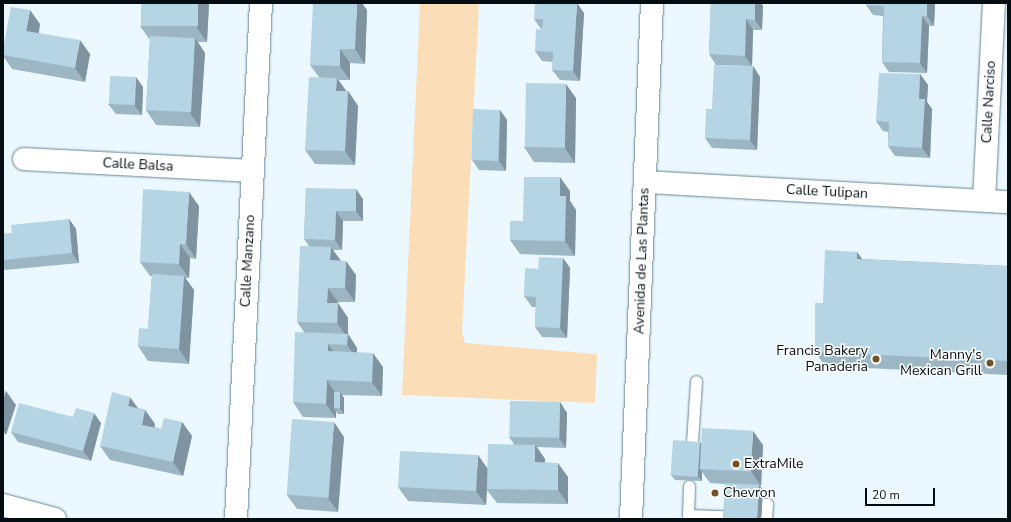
<!DOCTYPE html>
<style>
body{margin:0}
#map{position:relative;width:1011px;height:522px;overflow:hidden;background:#ebf8ff;font-family:"Nunito Sans",sans-serif}
div>[style]{position:absolute}
[style*='--x']{left:calc(var(--x)*1px);top:calc(var(--y)*1px);width:calc(var(--w)*1px);rotate:calc(var(--a)*1deg)}
.green>*{inset:0;background:#fbddb7}
.roads{filter:drop-shadow(0 0 1px #678493) drop-shadow(0 0 1px #678493)}
.lane>*{height:11px;margin:-5.5px;padding:0 5.5px;transform-origin:5.5px;border-radius:5.5px;background:#fff}
.street>*{height:22px;margin:-11px;padding:0 11px;transform-origin:11px;border-radius:11px;background:#fff}
.secondary>*{height:22px;margin:-11px;padding:0 11px;transform-origin:11px;border-radius:11px;background:#fff}
.wall>*{inset:0;background:#9cb6c4}
.shaded-wall>*{inset:0;background:#7f94a0}
.building>*{inset:0;background:#b5d4e4;transform-origin:0 0}
.dots>*{width:11px;height:11px;translate:-50% -50%;box-sizing:border-box;border:2px solid #fff;border-radius:50%}
span{translate:-50% -50%;white-space:nowrap;text-align:center;line-height:1.15;-webkit-text-stroke:3px #fff;paint-order:stroke}
.street-label{font-size:14px;color:#030d12}
.poi-label{font-size:14px;color:#030d12}
.right{translate:-100% -50%;text-align:right}
.left{translate:0 -50%;text-align:left}
.frame{position:absolute;inset:0;border:4px solid #030d12;pointer-events:none}
.scale{position:absolute;left:865px;top:488px;width:70px;height:18px;box-sizing:border-box;border:2px solid #030d12;border-top:0;padding-left:5px;font-size:12px;line-height:14px;white-space:nowrap;color:#030d12;-webkit-text-stroke:3px #fff;paint-order:stroke}
</style>
<div id="map">
<div class="green">
<div style="clip-path:polygon(420px 3px,479px 3px,462px 332px,465px 343px,597px 354px,595px 403px,402px 395px)"></div>
</div>
<div class="roads">
<div class="lane">
<div style="--x:692;--y:442;--w:61;--a:-86.2"></div>
<div style="--x:689;--y:486;--w:29;--a:92"></div>
<div style="--x:688;--y:515;--w:35;--a:2"></div>
<div style="--x:762;--y:504;--w:5;--a:0"></div>
<div style="--x:767;--y:504;--w:15;--a:94"></div>
</div>
<div class="street">
<div style="--x:24;--y:159;--w:228;--a:3"></div>
<div style="--x:645;--y:182;--w:364;--a:3.2"></div>
<div style="--x:984;--y:200;--w:197;--a:-87.1"></div>
<div style="--x:236;--y:519;--w:517;--a:-87.23"></div>
</div>
<div class="secondary">
<div style="--x:3;--y:505;--w:54;--a:15.1"></div>
<div style="--x:631;--y:519;--w:516;--a:-87.67"></div>
</div>
</div>
<div class="wall">
<div style="clip-path:polygon(209px 3px,207px 42px,198px 42px,205px 53px,200px 127px,156px 125px,146px 110px,150px 40px,140px 26px)"></div>
<div style="clip-path:polygon(711px 3px,761px 3px,763px 6px,762px 30px,753px 30px,752px 66px,716px 65px,709px 54px)"></div>
<div style="clip-path:polygon(935px 3px,934px 26px,929px 26px,927px 73px,889px 72px,882px 62px,883px 16px,873px 15px,866px 5px)"></div>
<div style="clip-path:polygon(367px 10px,365px 64px,350px 63px,350px 80px,338px 80px,346px 91px,348px 91px,358px 106px,355px 165px,315px 164px,305px 150px,319px 77px,310px 65px)"></div>
<div style="clip-path:polygon(584px 13px,580px 81px,560px 80px,552px 70px,553px 62px,542px 61px,535px 51px,542px 29px,541px 29px,534px 19px)"></div>
<div style="clip-path:polygon(40px 24px,39px 33px,90px 54px,85px 82px,12px 69px,3px 56px,3px 55px)"></div>
<div style="clip-path:polygon(753px 66px,760px 77px,757px 150px,712px 148px,705px 138px,712px 109px)"></div>
<div style="clip-path:polygon(920px 74px,928px 85px,927px 102px,932px 109px,930px 158px,895px 156px,888px 146px,888px 132px,883px 131px,876px 121px)"></div>
<div style="clip-path:polygon(143px 87px,142px 115px,116px 114px,108px 104px)"></div>
<div style="clip-path:polygon(576px 98px,575px 163px,534px 162px,524px 147px)"></div>
<div style="clip-path:polygon(500px 110px,507px 120px,506px 171px,479px 170px,472px 160px)"></div>
<div style="clip-path:polygon(306px 188px,363px 199px,363px 221px,343px 221px,342px 250px,333px 250px,340px 260px,356px 275px,355px 302px,338px 302px,338px 303px,348px 318px,348px 334px,357px 348px,357px 352px,383px 367px,382px 396px,342px 395px,344px 398px,344px 414px,338px 414px,336px 412px,336px 418px,303px 417px,293px 402px,304px 332px,297px 322px,309px 246px,304px 239px)"></div>
<div style="clip-path:polygon(570px 191px,570px 201px,576px 210px,575px 256px,520px 254px,510px 240px,523px 221px)"></div>
<div style="clip-path:polygon(199px 206px,196px 259px,190px 258px,189px 278px,185px 278px,194px 290px,189px 364px,148px 361px,138px 346px,148px 329px,152px 276px,150px 276px,140px 262px)"></div>
<div style="clip-path:polygon(69px 219px,76px 229px,79px 263px,5px 270px,3px 267px,3px 234px,12px 233px)"></div>
<div style="clip-path:polygon(857px 252px,862px 259px,1008px 266px,1008px 375px,825px 366px,815px 352px,823px 303px)"></div>
<div style="clip-path:polygon(563px 258px,570px 268px,567px 338px,542px 337px,535px 327px,536px 307px,532px 307px,524px 296px,538px 269px)"></div>
<div style="clip-path:polygon(560px 402px,567px 413px,566px 448px,537px 447px,545px 459px,545px 463px,568px 477px,568px 504px,497px 503px,487px 490px,486px 505px,408px 501px,398px 487px,487px 468px,514px 444px,509px 437px)"></div>
<div style="clip-path:polygon(138px 408px,145px 410px,155px 424px,154px 427px,161px 429px,182px 422px,192px 436px,183px 476px,110px 460px,100px 446px)"></div>
<div style="clip-path:polygon(73px 417px,101px 423px,91px 461px,18px 442px,11px 432px)"></div>
<div style="clip-path:polygon(344px 437px,338px 512px,297px 509px,287px 495px)"></div>
<div style="clip-path:polygon(701px 443px,763px 445px,761px 486px,760px 486px,763px 490px,761px 519px,723px 519px,725px 484px,710px 483px,702px 472px,702px 481px,675px 480px,671px 475px)"></div>
</div>
<div class="shaded-wall">
<div style="clip-path:polygon(198px 3px,209px 3px,207px 42px,197px 28px)"></div>
<div style="clip-path:polygon(357px 3px,362px 3px,367px 10px,365px 64px,355px 49px)"></div>
<div style="clip-path:polygon(577px 3px,584px 13px,580px 81px,573px 71px)"></div>
<div style="clip-path:polygon(755px 3px,761px 3px,763px 6px,762px 30px,755px 20px)"></div>
<div style="clip-path:polygon(927px 3px,935px 3px,934px 26px,927px 16px)"></div>
<div style="clip-path:polygon(30px 10px,40px 24px,36px 45px,26px 31px)"></div>
<div style="clip-path:polygon(922px 16px,929px 26px,927px 73px,920px 63px)"></div>
<div style="clip-path:polygon(746px 19px,753px 30px,752px 66px,745px 56px)"></div>
<div style="clip-path:polygon(195px 38px,205px 53px,200px 127px,190px 113px)"></div>
<div style="clip-path:polygon(80px 40px,90px 54px,85px 82px,75px 68px)"></div>
<div style="clip-path:polygon(340px 49px,350px 63px,350px 80px,340px 66px)"></div>
<div style="clip-path:polygon(753px 66px,760px 77px,757px 150px,750px 140px)"></div>
<div style="clip-path:polygon(920px 74px,928px 85px,927px 102px,932px 109px,930px 158px,922px 148px,919px 99px)"></div>
<div style="clip-path:polygon(136px 77px,143px 87px,142px 115px,134px 105px)"></div>
<div style="clip-path:polygon(337px 78px,347px 92px,336px 91px)"></div>
<div style="clip-path:polygon(566px 84px,576px 98px,575px 163px,565px 148px)"></div>
<div style="clip-path:polygon(348px 91px,358px 106px,355px 165px,345px 151px)"></div>
<div style="clip-path:polygon(500px 110px,507px 120px,506px 171px,499px 161px)"></div>
<div style="clip-path:polygon(560px 177px,570px 191px,570px 201px,576px 210px,575px 256px,565px 241px,560px 196px)"></div>
<div style="clip-path:polygon(356px 189px,363px 199px,363px 221px,356px 211px)"></div>
<div style="clip-path:polygon(189px 192px,199px 206px,196px 259px,186px 244px)"></div>
<div style="clip-path:polygon(336px 211px,343px 221px,342px 250px,335px 240px)"></div>
<div style="clip-path:polygon(69px 219px,76px 229px,79px 263px,72px 253px)"></div>
<div style="clip-path:polygon(180px 244px,190px 258px,189px 278px,179px 264px)"></div>
<div style="clip-path:polygon(331px 247px,341px 261px,330px 260px)"></div>
<div style="clip-path:polygon(857px 252px,867px 266px,857px 259px)"></div>
<div style="clip-path:polygon(563px 258px,570px 268px,567px 338px,560px 328px)"></div>
<div style="clip-path:polygon(346px 261px,356px 275px,355px 302px,345px 288px)"></div>
<div style="clip-path:polygon(184px 276px,194px 290px,189px 364px,179px 349px)"></div>
<div style="clip-path:polygon(328px 288px,338px 302px,337px 317px,327px 303px)"></div>
<div style="clip-path:polygon(338px 303px,348px 318px,348px 334px,357px 348px,357px 359px,347px 345px,347px 337px,337px 323px)"></div>
<div style="clip-path:polygon(328px 344px,338px 358px,328px 351px)"></div>
<div style="clip-path:polygon(373px 353px,383px 367px,382px 396px,372px 382px)"></div>
<div style="clip-path:polygon(327px 380px,337px 395px,334px 408px,336px 412px,336px 418px,326px 404px)"></div>
<div style="clip-path:polygon(6px 391px,16px 405px,6px 435px,3px 431px,3px 399px)"></div>
<div style="clip-path:polygon(340px 392px,344px 398px,344px 414px,340px 409px)"></div>
<div style="clip-path:polygon(130px 397px,140px 411px,128px 406px)"></div>
<div style="clip-path:polygon(560px 402px,567px 413px,566px 448px,559px 438px)"></div>
<div style="clip-path:polygon(145px 410px,155px 424px,152px 439px,142px 425px)"></div>
<div style="clip-path:polygon(94px 413px,101px 423px,91px 461px,83px 451px)"></div>
<div style="clip-path:polygon(182px 422px,192px 436px,183px 476px,173px 462px)"></div>
<div style="clip-path:polygon(334px 422px,344px 437px,338px 512px,328px 498px)"></div>
<div style="clip-path:polygon(753px 431px,763px 445px,761px 486px,751px 471px)"></div>
<div style="clip-path:polygon(700px 442px,703px 447px,700px 469px,702px 472px,702px 481px,698px 476px)"></div>
<div style="clip-path:polygon(535px 445px,545px 459px,545px 477px,535px 462px)"></div>
<div style="clip-path:polygon(478px 455px,488px 469px,486px 505px,476px 491px)"></div>
<div style="clip-path:polygon(558px 463px,568px 477px,568px 504px,558px 490px)"></div>
<div style="clip-path:polygon(759px 485px,763px 490px,761px 519px,757px 519px)"></div>
</div>
<div class="building">
<div style="left:141px;top:3px;width:57px;height:23px"></div>
<div style="clip-path:polygon(313px 3px,357px 3px,355px 49px,340px 49px,340px 66px,310px 65px)"></div>
<div style="clip-path:polygon(535px 3px,577px 3px,573px 71px,552px 70px,553px 52px,535px 51px,536px 29px,542px 30px,543px 19px,534px 19px)"></div>
<div style="clip-path:polygon(711px 3px,755px 3px,755px 20px,746px 19px,745px 56px,709px 54px)"></div>
<div style="clip-path:polygon(866px 3px,927px 3px,927px 16px,922px 16px,920px 63px,882px 62px,884px 6px,866px 5px)"></div>
<div style="clip-path:polygon(11px 7px,30px 10px,26px 31px,80px 40px,75px 68px,3px 55px,3px 49px)"></div>
<div style="left:150px;top:36px;width:45px;height:74px;rotate:3deg"></div>
<div style="clip-path:polygon(714px 65px,753px 66px,750px 140px,705px 138px,706px 109px,712px 109px)"></div>
<div style="clip-path:polygon(879px 73px,920px 74px,919px 99px,925px 99px,922px 148px,888px 146px,889px 122px,876px 121px)"></div>
<div style="left:110px;top:76px;width:26px;height:28px;rotate:2deg"></div>
<div style="clip-path:polygon(309px 77px,337px 78px,336px 91px,348px 91px,345px 151px,305px 150px)"></div>
<div style="left:526px;top:83px;width:40px;height:64px;rotate:1deg"></div>
<div style="left:473px;top:109px;width:27px;height:51px;rotate:2deg"></div>
<div style="clip-path:polygon(524px 177px,560px 177px,560px 196px,566px 196px,565px 241px,510px 240px,510px 221px,523px 221px)"></div>
<div style="clip-path:polygon(306px 188px,356px 189px,356px 211px,336px 211px,335px 240px,304px 239px)"></div>
<div style="clip-path:polygon(143px 189px,189px 192px,186px 244px,180px 244px,179px 264px,140px 262px)"></div>
<div style="clip-path:polygon(69px 219px,72px 253px,3px 260px,3px 234px,12px 233px,11px 225px)"></div>
<div style="clip-path:polygon(300px 246px,331px 247px,330px 260px,346px 261px,345px 288px,328px 288px,327px 303px,338px 303px,337px 323px,297px 322px)"></div>
<div style="clip-path:polygon(825px 250px,857px 252px,857px 259px,1008px 266px,1008px 361px,815px 352px,815px 303px,823px 303px)"></div>
<div style="clip-path:polygon(539px 257px,563px 258px,560px 328px,535px 327px,536px 297px,524px 296px,525px 268px,538px 269px)"></div>
<div style="clip-path:polygon(152px 274px,184px 276px,179px 349px,138px 346px,139px 328px,148px 329px)"></div>
<div style="clip-path:polygon(295px 332px,348px 334px,347px 345px,328px 344px,328px 351px,373px 353px,372px 382px,327px 380px,326px 404px,293px 402px)"></div>
<div style="clip-path:polygon(3px 390px,6px 391px,3px 399px)"></div>
<div style="clip-path:polygon(112px 392px,130px 397px,128px 406px,145px 410px,142px 425px,161px 429px,164px 418px,182px 422px,173px 462px,100px 446px)"></div>
<div style="left:334px;top:392px;width:6px;height:16px"></div>
<div style="left:510px;top:401px;width:50px;height:36px;rotate:1deg"></div>
<div style="clip-path:polygon(19px 403px,73px 417px,76px 408px,94px 413px,83px 451px,11px 432px)"></div>
<div style="left:292px;top:419px;width:42px;height:76px;rotate:4deg"></div>
<div style="left:702px;top:428px;width:51px;height:41px;rotate:3deg"></div>
<div style="left:673px;top:440px;width:27px;height:35px;rotate:4deg"></div>
<div style="clip-path:polygon(488px 444px,535px 445px,535px 462px,558px 463px,558px 490px,487px 489px)"></div>
<div style="left:400px;top:451px;width:78px;height:36px;rotate:3deg"></div>
<div style="left:725px;top:483px;width:34px;height:36px;rotate:3deg"></div>
</div>
<div class="dots">
<div style="left:876px;top:359px;background:#725328"></div>
<div style="left:990px;top:363px;background:#725328"></div>
<div style="left:736px;top:464px;background:#725328"></div>
<div style="left:715px;top:493px;background:#725328"></div>
</div>
<div class="street-label">
<span style="left:989px;top:102px;rotate:-87deg">Calle Narciso</span>
<span style="left:138px;top:165px;rotate:3deg">Calle Balsa</span>
<span style="left:827px;top:192px;rotate:3deg">Calle Tulipan</span>
<span style="left:248px;top:261px;rotate:-87deg">Calle Manzano</span>
<span style="left:642px;top:261px;rotate:-88deg">Avenida de Las Plantas</span>
</div>
<div class="poi-label">
<span class="right" style="left:868px;top:359px">Francis Bakery<br>Panaderia</span>
<span class="right" style="left:982px;top:363px">Manny's<br>Mexican Grill</span>
<span class="left" style="left:744px;top:464px">ExtraMile</span>
<span class="left" style="left:723px;top:493px">Chevron</span>
</div>
<div class="frame"></div>
<div class="scale">20 m</div>
</div>
